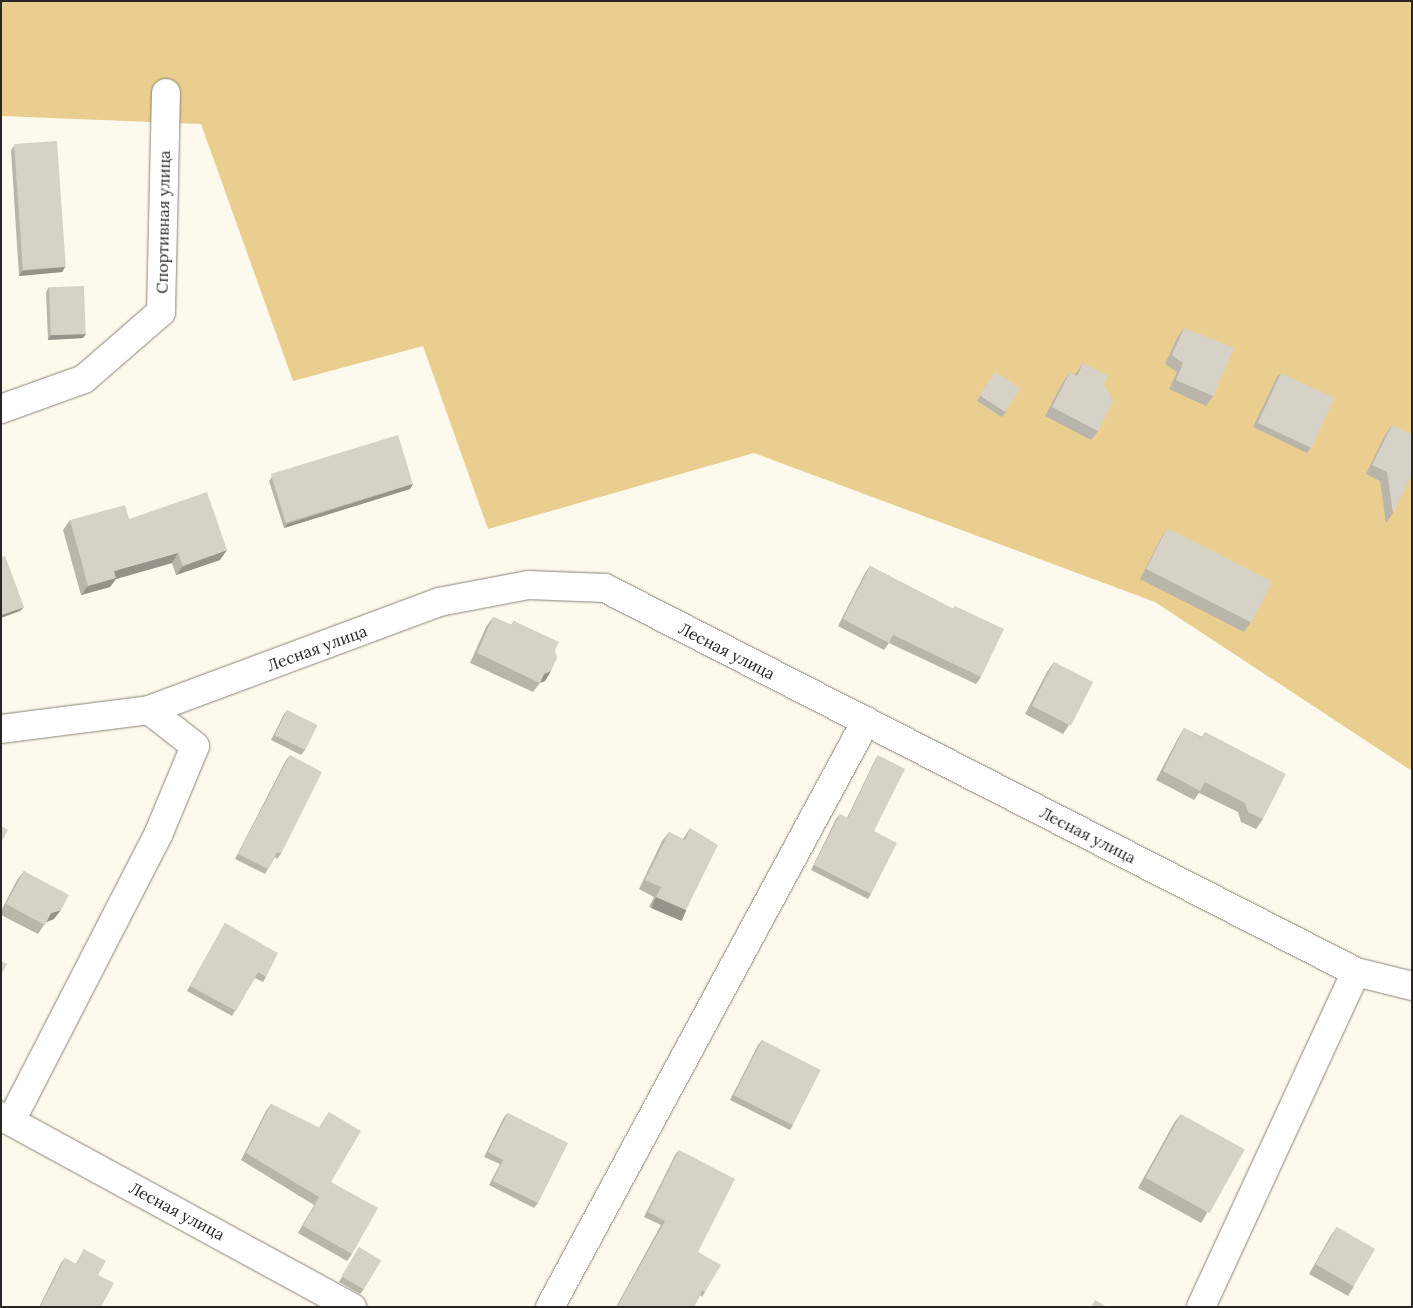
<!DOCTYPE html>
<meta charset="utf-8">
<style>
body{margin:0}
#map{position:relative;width:1413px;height:1308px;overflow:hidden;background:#fef9ed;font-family:Lora,serif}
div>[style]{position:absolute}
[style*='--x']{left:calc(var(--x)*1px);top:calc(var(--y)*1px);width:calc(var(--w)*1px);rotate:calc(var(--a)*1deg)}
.green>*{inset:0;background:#e9ce90}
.roads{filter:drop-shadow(0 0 1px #888479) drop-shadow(0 0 1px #888479)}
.minor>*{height:28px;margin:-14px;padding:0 14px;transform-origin:14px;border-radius:14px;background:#fff}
.wall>*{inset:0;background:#b9b5ab}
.shaded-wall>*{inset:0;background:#96938b;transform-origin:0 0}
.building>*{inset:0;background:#d7d2c7;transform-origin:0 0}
span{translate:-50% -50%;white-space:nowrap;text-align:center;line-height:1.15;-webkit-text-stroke:4.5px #fff;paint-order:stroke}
.street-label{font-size:16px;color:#292723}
.frame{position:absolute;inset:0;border:2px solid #292723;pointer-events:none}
</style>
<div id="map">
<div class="green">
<div style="clip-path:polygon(1px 1px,1412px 1px,1412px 771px,1155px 602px,754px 453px,488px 529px,423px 346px,293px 381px,201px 124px,1px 116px)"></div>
</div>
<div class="roads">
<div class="minor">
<div style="--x:1;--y:409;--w:88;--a:-19.9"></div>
<div style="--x:84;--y:379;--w:102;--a:-41"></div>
<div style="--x:161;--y:312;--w:219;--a:-88.7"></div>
<div style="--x:1;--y:729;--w:149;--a:-7.3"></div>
<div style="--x:149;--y:710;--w:309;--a:-20.4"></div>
<div style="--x:439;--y:602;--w:91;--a:-10.8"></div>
<div style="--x:528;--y:585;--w:77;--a:2.2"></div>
<div style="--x:605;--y:588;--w:843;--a:27.08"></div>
<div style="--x:1356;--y:972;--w:58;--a:14"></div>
<div style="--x:1;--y:1116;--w:400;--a:28.6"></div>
<div style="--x:11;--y:1121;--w:322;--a:-62.8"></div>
<div style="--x:158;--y:835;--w:96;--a:-67.4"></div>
<div style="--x:195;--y:746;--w:58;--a:-142"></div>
<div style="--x:550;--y:1307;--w:666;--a:-61.66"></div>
<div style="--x:1201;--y:1307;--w:369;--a:-65.2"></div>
</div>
</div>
<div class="wall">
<div style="clip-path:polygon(14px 146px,65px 267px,62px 272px,19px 276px,11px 150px)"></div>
<div style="clip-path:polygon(49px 287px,83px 338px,48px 340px,46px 292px)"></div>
<div style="clip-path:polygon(1184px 328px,1213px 396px,1206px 406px,1169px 389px,1177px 372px,1165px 364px,1177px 338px)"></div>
<div style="clip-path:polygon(1083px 363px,1104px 384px,1098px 431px,1091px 440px,1045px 416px,1063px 382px,1070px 372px,1075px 375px)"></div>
<div style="clip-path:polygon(995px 372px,1006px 412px,1002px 417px,977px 401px)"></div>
<div style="clip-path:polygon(1281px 373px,1311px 448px,1307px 453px,1253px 427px,1277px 377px)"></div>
<div style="clip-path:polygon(1392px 425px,1393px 513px,1386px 523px,1380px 481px,1366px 474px,1385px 435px)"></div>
<div style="clip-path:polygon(272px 477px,413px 484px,410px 489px,284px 528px,269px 481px)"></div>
<div style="clip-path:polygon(129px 519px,220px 560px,176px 575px,172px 563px,116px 579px,110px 587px,81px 595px,63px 530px,70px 520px)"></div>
<div style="clip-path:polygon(1167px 528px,1251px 622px,1244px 632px,1140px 579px,1161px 538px)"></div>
<div style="clip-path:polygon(870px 566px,953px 609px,955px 606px,981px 677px,976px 684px,889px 643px,884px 650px,838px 626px,865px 573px)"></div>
<div style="clip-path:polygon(493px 617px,511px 625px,514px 621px,555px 650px,551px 671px,545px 681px,540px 683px,533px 692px,470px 663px,486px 627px)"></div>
<div style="clip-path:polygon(1054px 662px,1069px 725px,1063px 734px,1025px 714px,1047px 672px)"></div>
<div style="clip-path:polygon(287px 710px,305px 750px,301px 755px,271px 740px,284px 714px)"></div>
<div style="clip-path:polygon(1184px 728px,1202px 737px,1205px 732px,1263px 819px,1256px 829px,1241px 822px,1238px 812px,1199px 793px,1194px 800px,1156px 780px,1178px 738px)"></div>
<div style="clip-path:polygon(290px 755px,281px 854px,277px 859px,275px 857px,265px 874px,235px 859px,286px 760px)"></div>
<div style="clip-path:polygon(878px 755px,871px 894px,868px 899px,811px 870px,836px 819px,840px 814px,847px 818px,875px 760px)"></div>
<div style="clip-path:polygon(690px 828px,686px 910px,679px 920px,649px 907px,654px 897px,639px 889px,662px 841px,669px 832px,683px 839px)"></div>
<div style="clip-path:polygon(24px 871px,54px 919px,46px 922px,38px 934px,1px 915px,1px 911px,17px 880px)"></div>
<div style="clip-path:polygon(225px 923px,266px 977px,263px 982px,255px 978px,232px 1016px,187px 991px)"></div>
<div style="clip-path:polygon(762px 1040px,793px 1125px,790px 1130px,730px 1100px,758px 1045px)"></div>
<div style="clip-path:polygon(271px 1104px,319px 1128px,329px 1112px,331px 1182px,352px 1254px,347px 1261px,298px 1233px,314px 1205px,241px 1160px,266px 1111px)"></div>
<div style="clip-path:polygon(508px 1113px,538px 1203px,534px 1208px,489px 1185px,500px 1164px,484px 1157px,504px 1117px)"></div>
<div style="clip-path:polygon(1181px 1114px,1207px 1213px,1201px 1223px,1138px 1188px,1174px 1123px)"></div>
<div style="clip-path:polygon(679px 1150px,705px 1292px,702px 1297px,700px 1295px,694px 1307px,616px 1307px,661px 1225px,644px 1217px,675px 1155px)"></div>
<div style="clip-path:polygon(1337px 1227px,1354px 1286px,1348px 1296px,1309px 1274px,1330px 1237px)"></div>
<div style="clip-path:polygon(359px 1247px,364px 1289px,360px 1294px,339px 1282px)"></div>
<div style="clip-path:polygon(84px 1249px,98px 1275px,101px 1307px,39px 1307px,61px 1263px,65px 1258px,76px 1264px)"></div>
</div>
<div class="shaded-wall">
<div style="clip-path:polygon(65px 267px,62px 272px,19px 276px,22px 271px)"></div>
<div style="clip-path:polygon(86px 334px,83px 338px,48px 340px,51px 335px)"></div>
<div style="clip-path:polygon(413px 484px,410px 489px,284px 528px,287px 524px)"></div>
<div style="clip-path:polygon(227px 550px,220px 560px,176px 575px,183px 566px)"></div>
<div style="clip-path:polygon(178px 553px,172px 563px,116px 579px,110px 587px,81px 595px,88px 586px,114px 571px)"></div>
<div style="clip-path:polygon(24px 607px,20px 611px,1px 618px,1px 615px)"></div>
<div style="clip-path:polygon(551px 671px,545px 681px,539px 683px,544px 674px)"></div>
<div style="left:656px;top:897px;width:33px;height:12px;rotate:23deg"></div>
<div style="clip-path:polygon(61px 910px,54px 919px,44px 923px,51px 913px)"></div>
</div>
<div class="building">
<div style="left:57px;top:141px;width:126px;height:43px;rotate:86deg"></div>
<div style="left:84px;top:286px;width:48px;height:35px;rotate:88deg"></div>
<div style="clip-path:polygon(1184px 328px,1234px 348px,1213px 396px,1176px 380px,1183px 363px,1172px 355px)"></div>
<div style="clip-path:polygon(1083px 363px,1108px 376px,1104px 384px,1113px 401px,1098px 431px,1052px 407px,1070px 372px,1077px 376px)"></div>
<div style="left:995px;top:372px;width:30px;height:28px;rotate:33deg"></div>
<div style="left:1281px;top:373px;width:59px;height:55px;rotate:25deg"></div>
<div style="clip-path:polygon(1392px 425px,1412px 435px,1412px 474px,1393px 513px,1387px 472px,1372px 465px)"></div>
<div style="left:398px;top:435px;width:51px;height:133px;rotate:73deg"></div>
<div style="clip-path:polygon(207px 492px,227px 550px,183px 566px,178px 553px,114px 571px,116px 578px,88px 586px,70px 520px,125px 505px,129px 519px)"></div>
<div style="left:1167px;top:528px;width:118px;height:46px;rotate:27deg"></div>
<div style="clip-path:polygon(5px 556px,24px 607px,1px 615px,1px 557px)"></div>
<div style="clip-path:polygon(870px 566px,954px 609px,955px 606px,1004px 629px,981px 677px,893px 635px,889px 643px,843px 619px)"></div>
<div style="clip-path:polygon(493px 617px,512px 625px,514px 621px,559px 642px,555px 650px,557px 658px,551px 671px,544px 674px,540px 683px,477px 653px)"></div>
<div style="left:1054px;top:662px;width:44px;height:49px;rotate:27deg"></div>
<div style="left:287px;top:710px;width:34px;height:28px;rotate:26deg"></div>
<div style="clip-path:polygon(1184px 728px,1202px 738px,1205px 732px,1286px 774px,1263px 819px,1248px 812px,1245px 803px,1205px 782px,1200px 791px,1163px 771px)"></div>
<div style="clip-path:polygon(290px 755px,322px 772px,281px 854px,277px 852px,268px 869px,238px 854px)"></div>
<div style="clip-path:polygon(878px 755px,905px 769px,874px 831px,897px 843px,871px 894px,814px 865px,840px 814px,848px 818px)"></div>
<div style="clip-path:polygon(1px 826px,8px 830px,1px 843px)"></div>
<div style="clip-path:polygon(690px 828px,718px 845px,686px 910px,656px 897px,661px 887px,645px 880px,669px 832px,685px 840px)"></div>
<div style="clip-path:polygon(24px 871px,69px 895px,61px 910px,51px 913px,45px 925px,6px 904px)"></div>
<div style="clip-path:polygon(225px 923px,278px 953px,266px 977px,258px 972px,236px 1011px,190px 986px)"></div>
<div style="clip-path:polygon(1px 961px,7px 964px,1px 975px)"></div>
<div style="left:762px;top:1040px;width:66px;height:62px;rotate:27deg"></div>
<div style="clip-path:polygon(271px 1104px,320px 1128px,329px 1112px,361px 1131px,331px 1182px,378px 1208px,352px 1254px,303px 1226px,319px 1197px,246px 1153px)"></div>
<div style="clip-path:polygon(508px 1113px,568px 1143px,538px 1203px,493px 1181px,503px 1160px,488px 1152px)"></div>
<div style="left:1181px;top:1114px;width:73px;height:73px;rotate:29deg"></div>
<div style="clip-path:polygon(679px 1150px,735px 1179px,698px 1252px,721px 1265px,705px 1292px,702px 1290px,694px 1307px,617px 1307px,665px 1221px,648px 1212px)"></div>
<div style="left:1337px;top:1227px;width:44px;height:43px;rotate:30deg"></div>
<div style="left:359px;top:1247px;width:26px;height:34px;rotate:31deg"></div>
<div style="clip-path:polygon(84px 1249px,106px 1261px,98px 1275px,114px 1283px,101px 1307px,40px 1307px,65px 1258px,77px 1264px)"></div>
<div style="clip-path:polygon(1095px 1300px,1107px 1307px,1091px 1307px)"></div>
</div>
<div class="street-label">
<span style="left:163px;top:222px;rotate:-89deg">Спортивная улица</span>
<span style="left:317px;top:648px;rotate:-20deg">Лесная улица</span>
<span style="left:727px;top:651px;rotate:27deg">Лесная улица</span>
<span style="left:1088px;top:835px;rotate:27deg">Лесная улица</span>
<span style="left:177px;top:1211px;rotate:28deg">Лесная улица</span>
</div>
<div class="frame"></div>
</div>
